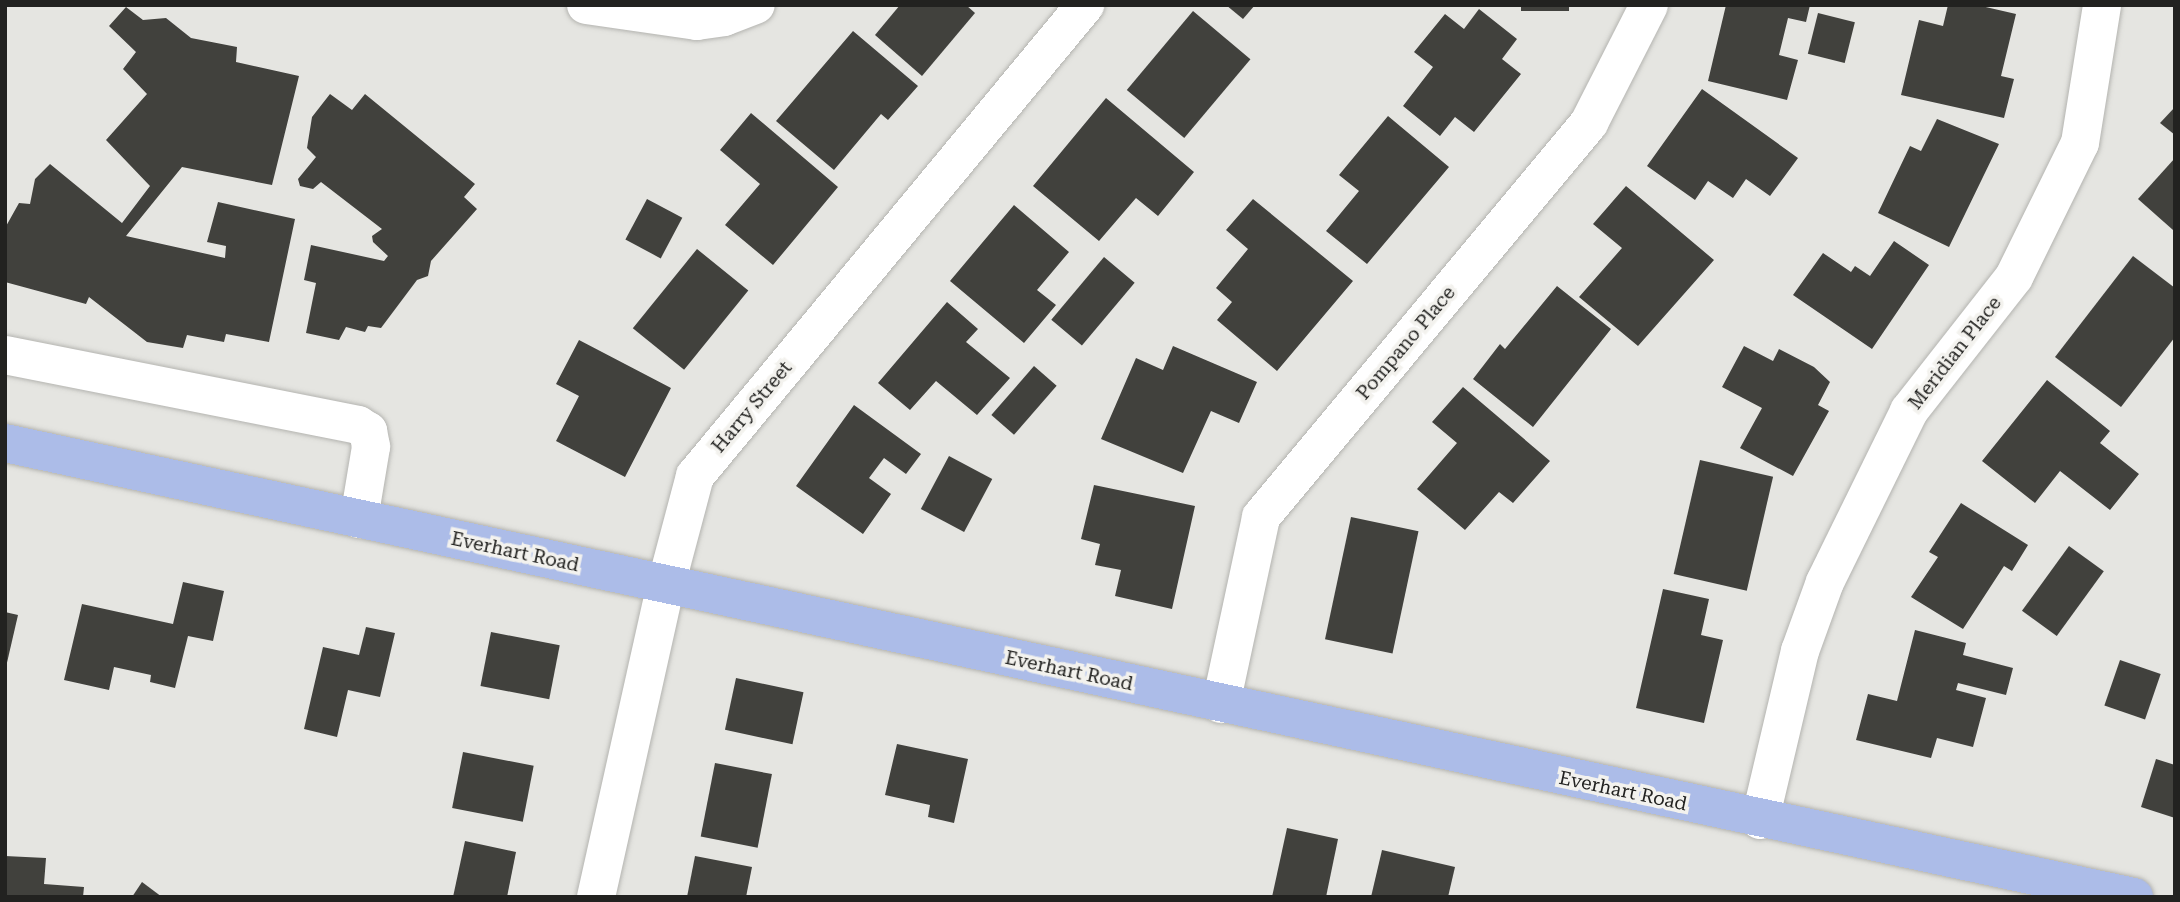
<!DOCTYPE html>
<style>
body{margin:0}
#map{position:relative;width:2180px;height:902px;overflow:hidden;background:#e5e5e1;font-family:"Roboto Serif",serif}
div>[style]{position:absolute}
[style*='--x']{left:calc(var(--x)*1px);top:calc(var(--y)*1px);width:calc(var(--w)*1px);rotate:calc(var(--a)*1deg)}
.building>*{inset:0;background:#41413d;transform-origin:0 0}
.roads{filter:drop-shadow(0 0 2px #b4b4b0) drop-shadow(0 0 2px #b4b4b0)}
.minor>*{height:38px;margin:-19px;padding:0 19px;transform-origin:19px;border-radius:19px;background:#fff}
.major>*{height:38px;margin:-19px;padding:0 19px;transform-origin:19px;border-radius:19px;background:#acbce8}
span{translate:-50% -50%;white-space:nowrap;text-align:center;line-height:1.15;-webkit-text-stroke:7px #f3f2ee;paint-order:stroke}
.street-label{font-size:19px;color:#222220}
.frame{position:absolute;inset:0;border:7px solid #222220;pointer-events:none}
</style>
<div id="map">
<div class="building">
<div style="clip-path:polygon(900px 5px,966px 5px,975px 13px,922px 76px,875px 35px)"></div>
<div style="clip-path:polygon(1226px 5px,1255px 5px,1243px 19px)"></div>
<div style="left:1521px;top:5px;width:48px;height:6px"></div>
<div style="clip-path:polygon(1726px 5px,1810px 5px,1806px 22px,1788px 18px,1779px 55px,1798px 60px,1787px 100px,1708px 81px)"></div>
<div style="clip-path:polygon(1948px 5px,1977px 5px,2016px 14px,2001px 76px,2014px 79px,2004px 118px,1901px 95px,1919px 20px,1943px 26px)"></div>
<div style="clip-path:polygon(126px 7px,143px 20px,166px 18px,191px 38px,237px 47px,236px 62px,299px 76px,272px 185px,182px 167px,126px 236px,225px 258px,226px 246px,207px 242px,218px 202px,295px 219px,269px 342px,226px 334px,224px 342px,187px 335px,183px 348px,147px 342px,89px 297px,86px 304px,5px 282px,5px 228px,19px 203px,30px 204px,35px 179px,50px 164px,122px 223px,150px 186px,106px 140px,147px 94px,123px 69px,136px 52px,109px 26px)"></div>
<div style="clip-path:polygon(1479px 9px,1517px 39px,1502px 59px,1521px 74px,1474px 132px,1455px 117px,1440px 136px,1403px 106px,1433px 67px,1414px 52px,1445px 14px,1464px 29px)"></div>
<div style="left:1193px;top:11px;width:75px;height:103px;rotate:40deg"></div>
<div style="left:1818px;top:13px;width:38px;height:42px;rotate:14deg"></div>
<div style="clip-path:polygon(853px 31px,918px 86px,888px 120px,881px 114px,834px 170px,776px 121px)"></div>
<div style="clip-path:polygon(1702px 89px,1798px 158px,1770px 196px,1746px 179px,1733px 198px,1708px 181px,1695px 200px,1647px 166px)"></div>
<div style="clip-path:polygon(330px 94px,352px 110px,365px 94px,475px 184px,464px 197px,477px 209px,431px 261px,428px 276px,417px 280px,381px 328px,368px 326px,365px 332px,346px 327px,339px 340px,306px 333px,316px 283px,304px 280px,311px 245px,384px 261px,388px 256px,373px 242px,372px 236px,382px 229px,321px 182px,313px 189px,300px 186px,298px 179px,316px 157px,307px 148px,312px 117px)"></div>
<div style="clip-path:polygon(1106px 98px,1194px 172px,1158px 216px,1136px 198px,1099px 241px,1033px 186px)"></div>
<div style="clip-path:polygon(2175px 107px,2175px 135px,2160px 123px)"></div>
<div style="clip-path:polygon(751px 113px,838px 187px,773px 265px,725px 225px,760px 184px,720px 150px)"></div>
<div style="clip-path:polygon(1388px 116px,1449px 167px,1367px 264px,1326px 231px,1359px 191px,1339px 175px)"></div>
<div style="clip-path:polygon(1937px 119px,1999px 144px,1949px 247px,1878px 213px,1910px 146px,1921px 151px)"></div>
<div style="clip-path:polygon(2175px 158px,2175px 228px,2173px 230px,2138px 199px)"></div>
<div style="clip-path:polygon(1626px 186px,1714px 260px,1638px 346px,1579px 297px,1622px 248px,1593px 224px)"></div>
<div style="left:647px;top:199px;width:40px;height:46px;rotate:28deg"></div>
<div style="clip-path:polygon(1253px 199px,1353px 281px,1277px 371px,1217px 320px,1232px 302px,1216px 288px,1248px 249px,1226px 230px)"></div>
<div style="clip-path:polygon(1014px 205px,1069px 252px,1037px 290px,1056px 305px,1024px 343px,950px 281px)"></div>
<div style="clip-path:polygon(1894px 241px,1929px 265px,1872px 349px,1793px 295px,1823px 253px,1851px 272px,1855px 266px,1870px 276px)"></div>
<div style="left:697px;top:249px;width:66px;height:102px;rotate:39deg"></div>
<div style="clip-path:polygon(2133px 256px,2175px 288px,2175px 337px,2121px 407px,2055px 357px)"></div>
<div style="left:1104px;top:257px;width:40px;height:82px;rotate:40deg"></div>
<div style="clip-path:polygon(1557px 286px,1611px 329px,1533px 427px,1473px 379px,1500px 344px,1505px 349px)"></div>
<div style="clip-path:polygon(947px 302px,978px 329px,966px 342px,1010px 378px,977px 415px,936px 381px,910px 410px,878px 383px)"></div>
<div style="clip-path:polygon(579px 340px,671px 388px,625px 477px,556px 441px,579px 396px,556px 384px)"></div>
<div style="clip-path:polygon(1173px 346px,1257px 382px,1239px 423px,1211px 411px,1183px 473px,1101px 439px,1136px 358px,1163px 370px)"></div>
<div style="clip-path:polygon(1744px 346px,1773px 361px,1779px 349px,1814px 367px,1830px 382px,1818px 405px,1829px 411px,1793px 476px,1740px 448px,1762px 408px,1722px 387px)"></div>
<div style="left:1034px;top:366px;width:30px;height:65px;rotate:41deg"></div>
<div style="clip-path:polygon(2047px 380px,2110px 431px,2100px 443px,2139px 474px,2110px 510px,2060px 471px,2035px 503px,1982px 461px)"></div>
<div style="clip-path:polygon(1463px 387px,1550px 461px,1513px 503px,1499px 492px,1465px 530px,1417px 489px,1457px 443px,1432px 422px)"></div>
<div style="clip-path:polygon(854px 405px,921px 454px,906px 474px,884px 458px,869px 478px,891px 494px,863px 534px,796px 486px)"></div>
<div style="left:949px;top:456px;width:49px;height:60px;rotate:28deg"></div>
<div style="left:1700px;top:460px;width:75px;height:117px;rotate:13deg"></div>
<div style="clip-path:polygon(1094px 485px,1195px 506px,1172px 609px,1115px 596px,1121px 570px,1095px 565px,1100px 544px,1081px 539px)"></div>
<div style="clip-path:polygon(1961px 503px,2028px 545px,2012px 571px,2004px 566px,1963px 629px,1911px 597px,1938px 557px,1929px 552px)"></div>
<div style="left:1351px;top:517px;width:69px;height:125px;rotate:12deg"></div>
<div style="left:2069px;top:546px;width:43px;height:80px;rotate:36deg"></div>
<div style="clip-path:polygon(183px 582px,224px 591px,213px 641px,188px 636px,175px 688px,150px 682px,151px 675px,114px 667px,109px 690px,64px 680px,82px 604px,173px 624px)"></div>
<div style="clip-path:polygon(1663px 589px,1709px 599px,1701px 635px,1723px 640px,1704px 723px,1636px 708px)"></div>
<div style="clip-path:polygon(5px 612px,18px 615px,6px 667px,5px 667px)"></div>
<div style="clip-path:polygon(366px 627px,395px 633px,380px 697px,348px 690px,337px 737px,304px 729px,323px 647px,359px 655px)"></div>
<div style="clip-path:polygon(1915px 630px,1966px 643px,1963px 655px,2013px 668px,2006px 695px,1958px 683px,1956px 690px,1986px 698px,1973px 747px,1937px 738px,1931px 758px,1856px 740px,1868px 694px,1897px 701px)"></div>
<div style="left:491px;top:632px;width:70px;height:55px;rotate:11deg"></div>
<div style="left:2120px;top:660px;width:43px;height:48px;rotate:19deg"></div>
<div style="left:736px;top:678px;width:69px;height:53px;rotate:12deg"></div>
<div style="clip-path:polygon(897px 744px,968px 759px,954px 823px,928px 817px,930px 805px,885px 795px)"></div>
<div style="left:463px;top:752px;width:72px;height:57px;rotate:11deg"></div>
<div style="clip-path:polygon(2156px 759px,2175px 765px,2175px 818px,2141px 807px)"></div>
<div style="left:715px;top:763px;width:58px;height:75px;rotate:11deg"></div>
<div style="clip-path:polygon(1287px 828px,1338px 839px,1326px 897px,1272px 897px)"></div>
<div style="clip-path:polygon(465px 841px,516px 852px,507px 897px,453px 897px)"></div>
<div style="clip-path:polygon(1382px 850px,1455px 867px,1448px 897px,1371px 897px)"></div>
<div style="clip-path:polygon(5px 856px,46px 858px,44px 884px,84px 887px,83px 897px,5px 897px)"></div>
<div style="clip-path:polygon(695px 856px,752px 867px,746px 897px,687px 897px)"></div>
<div style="clip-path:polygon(142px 882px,162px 897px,132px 897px)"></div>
</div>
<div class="roads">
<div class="minor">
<div style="--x:586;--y:5;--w:112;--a:8.2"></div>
<div style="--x:697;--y:21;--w:27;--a:-8"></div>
<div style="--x:724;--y:17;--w:34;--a:-21"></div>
<div style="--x:5;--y:355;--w:360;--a:11.2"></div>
<div style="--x:358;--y:425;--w:12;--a:31"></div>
<div style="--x:368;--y:431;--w:16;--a:79"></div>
<div style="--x:371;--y:447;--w:73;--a:99.5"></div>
<div style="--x:1221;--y:704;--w:191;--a:-77.9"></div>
<div style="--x:1261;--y:517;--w:513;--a:-50.22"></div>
<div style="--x:1589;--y:123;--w:132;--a:-63"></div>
<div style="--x:1760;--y:820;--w:174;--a:-76.7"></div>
<div style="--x:1800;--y:651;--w:73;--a:-70.1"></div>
<div style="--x:1825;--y:582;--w:191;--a:-63.8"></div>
<div style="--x:1909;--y:411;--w:170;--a:-51.9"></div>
<div style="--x:2014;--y:277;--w:149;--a:-63.8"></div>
<div style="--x:2080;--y:143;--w:140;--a:-80.9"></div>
<div style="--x:596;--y:897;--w:320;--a:-77.4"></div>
<div style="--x:666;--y:585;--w:113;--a:-75.1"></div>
<div style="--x:695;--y:476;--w:612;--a:-50.37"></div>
</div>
<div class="major">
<div style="--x:5;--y:443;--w:2177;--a:12.04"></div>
</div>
</div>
<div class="street-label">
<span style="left:1406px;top:343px;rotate:-50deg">Pompano Place</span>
<span style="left:1955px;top:353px;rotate:-52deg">Meridian Place</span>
<span style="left:752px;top:407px;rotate:-50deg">Harry Street</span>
<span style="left:515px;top:552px;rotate:12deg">Everhart Road</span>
<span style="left:1069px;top:671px;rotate:12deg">Everhart Road</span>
<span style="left:1623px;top:791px;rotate:12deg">Everhart Road</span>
</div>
<div class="frame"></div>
</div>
